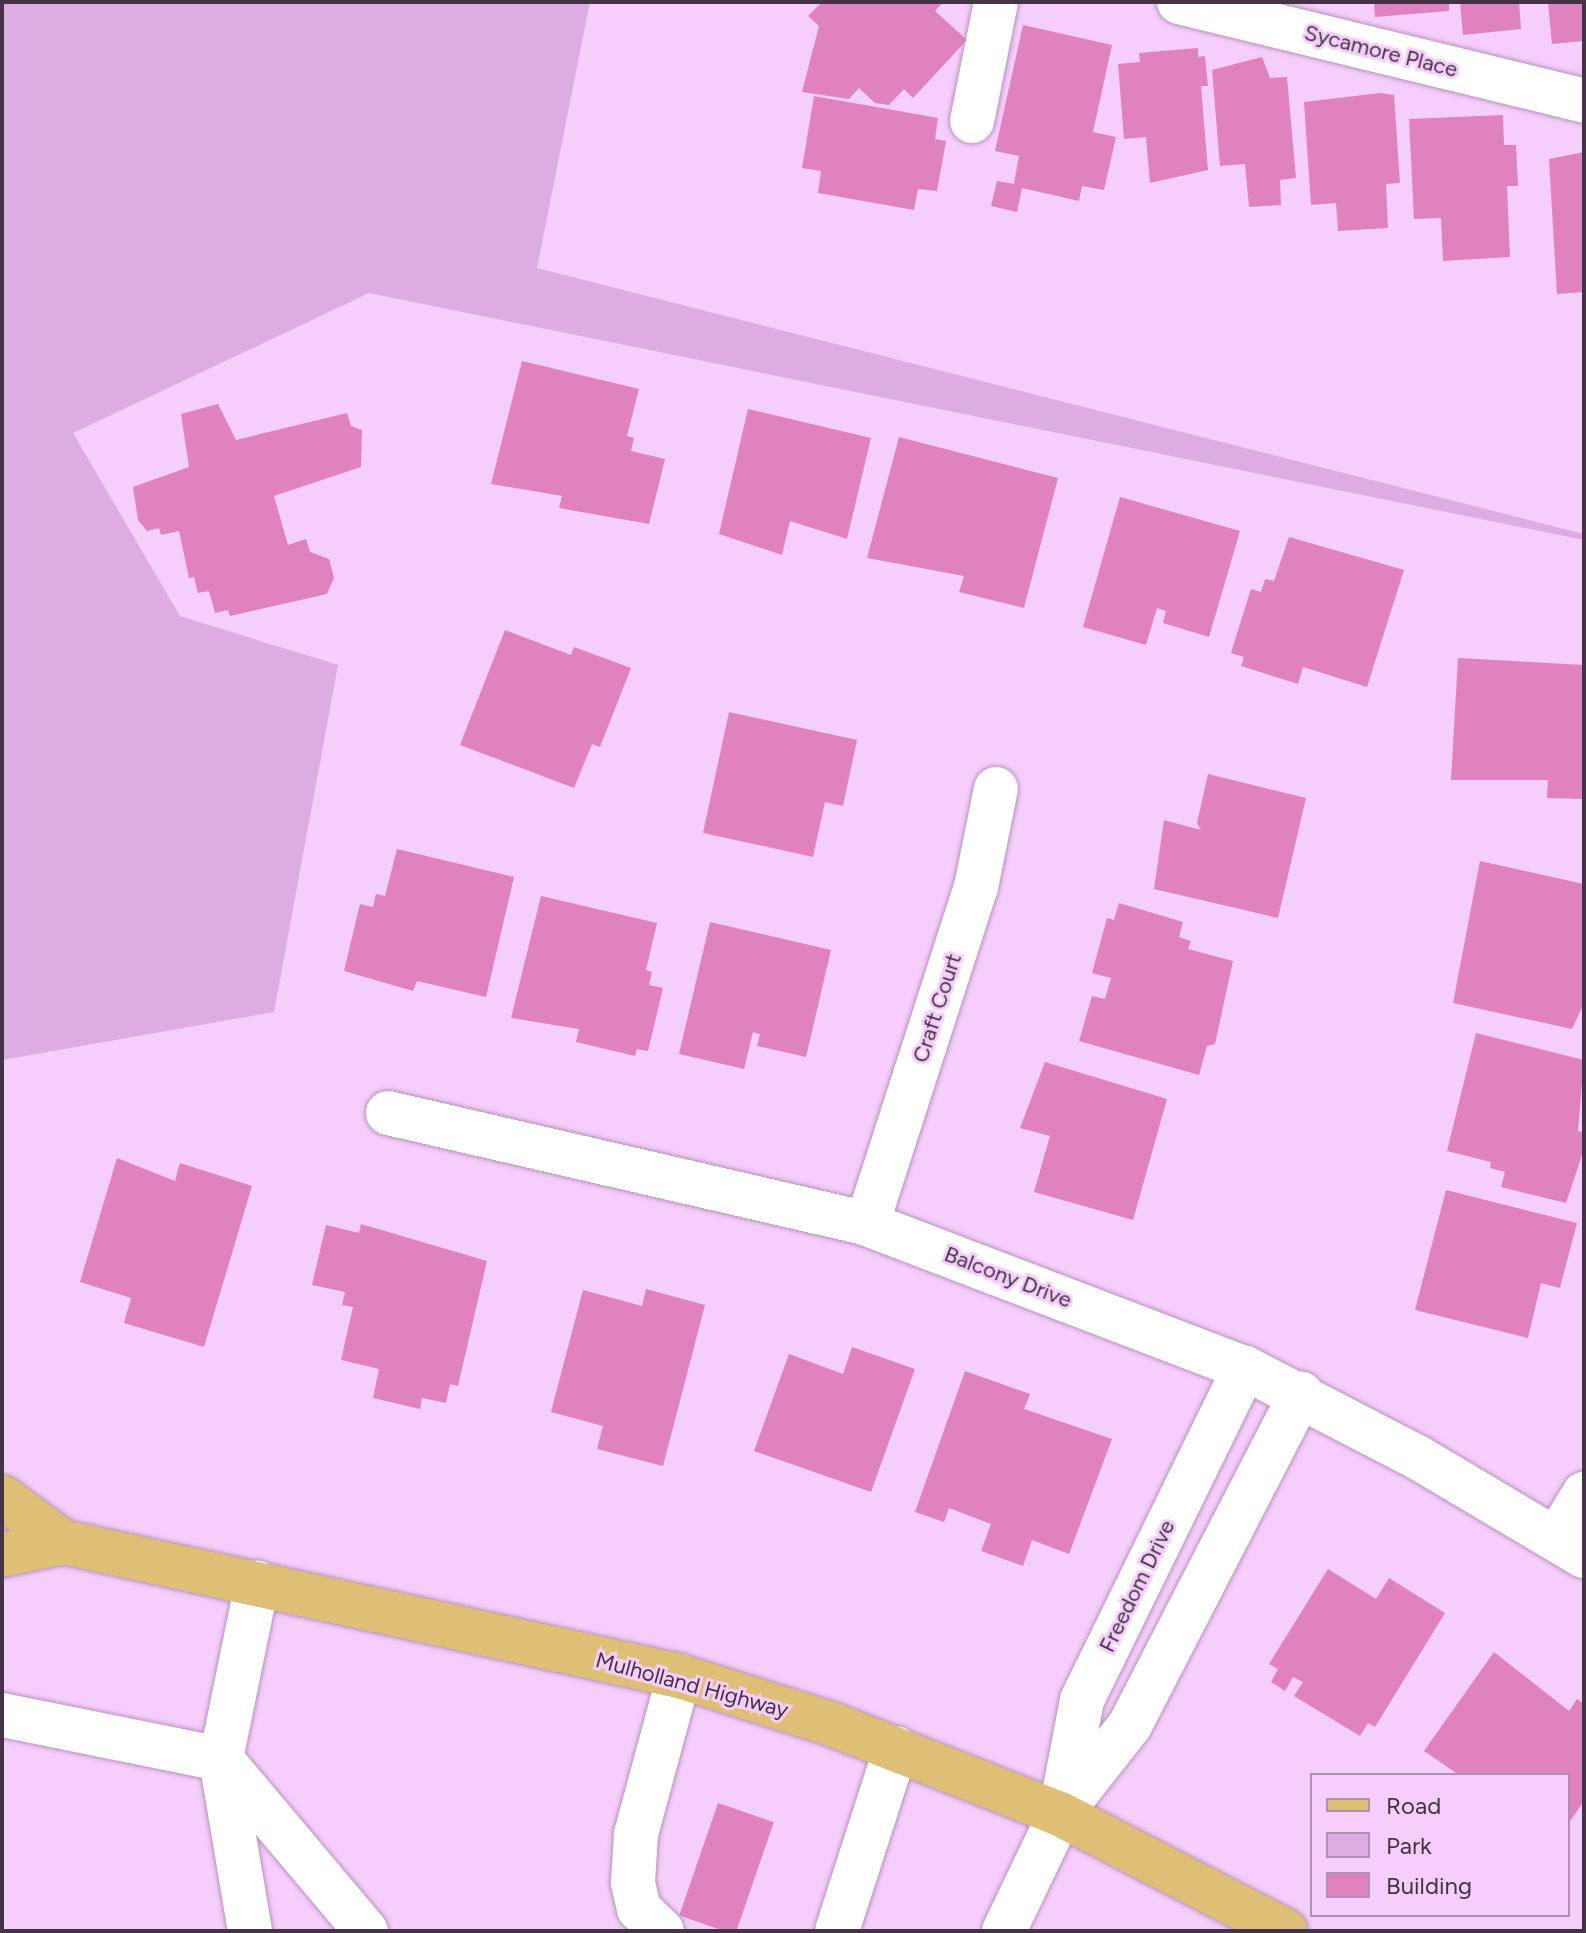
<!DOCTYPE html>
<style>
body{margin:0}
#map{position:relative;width:1586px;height:1933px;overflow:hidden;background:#f6cefb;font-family:Figtree,sans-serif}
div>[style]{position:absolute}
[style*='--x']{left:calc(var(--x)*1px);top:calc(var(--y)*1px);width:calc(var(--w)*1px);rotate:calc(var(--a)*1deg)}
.green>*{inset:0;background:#ddace3}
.building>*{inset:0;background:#e082bd;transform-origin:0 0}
.roads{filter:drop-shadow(0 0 2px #b892bc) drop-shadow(0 0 2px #b892bc)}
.minor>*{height:44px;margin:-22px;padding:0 22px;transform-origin:22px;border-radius:22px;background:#fff}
.major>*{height:44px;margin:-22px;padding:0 22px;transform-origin:22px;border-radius:22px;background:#dfbf76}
span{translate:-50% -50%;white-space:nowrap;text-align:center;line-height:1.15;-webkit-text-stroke:6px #f6cefb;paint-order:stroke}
.street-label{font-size:22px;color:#433345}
.frame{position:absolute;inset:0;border:4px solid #433345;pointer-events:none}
.legend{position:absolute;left:1310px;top:1773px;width:260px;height:144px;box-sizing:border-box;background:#f6cefb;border:2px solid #ae90b2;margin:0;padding:10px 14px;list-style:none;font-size:24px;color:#433345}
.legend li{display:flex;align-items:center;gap:16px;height:40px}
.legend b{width:40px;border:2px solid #ae90b2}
</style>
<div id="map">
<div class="green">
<div style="clip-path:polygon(2px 2px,590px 2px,537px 268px,1584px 534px,1584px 540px,369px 293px,73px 433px,180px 616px,338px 665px,274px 1012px,2px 1060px)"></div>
</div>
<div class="building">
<div style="clip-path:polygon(822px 2px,943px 2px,935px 11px,967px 40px,913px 98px,904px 89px,889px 105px,875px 103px,859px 88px,849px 99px,802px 92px,819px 26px,808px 16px)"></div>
<div style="clip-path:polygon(1374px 2px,1449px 2px,1449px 11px,1375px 17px)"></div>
<div style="clip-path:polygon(1460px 2px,1519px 2px,1521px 29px,1463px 35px)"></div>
<div style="clip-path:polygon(1548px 2px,1584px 2px,1584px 41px,1552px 44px)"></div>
<div style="clip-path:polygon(1023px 25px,1112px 45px,1093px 132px,1116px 137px,1104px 190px,1082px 186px,1079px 201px,1022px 188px,1017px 212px,991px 206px,997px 181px,1014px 184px,1019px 156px,995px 151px)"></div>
<div style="clip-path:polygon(1198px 48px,1198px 57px,1205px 56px,1208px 86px,1201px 86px,1208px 170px,1150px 183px,1146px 137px,1124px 139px,1118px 64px,1140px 62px,1139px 53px)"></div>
<div style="clip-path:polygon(1262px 57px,1270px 78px,1287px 77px,1296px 178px,1280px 180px,1281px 205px,1249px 207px,1245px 164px,1220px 166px,1212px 70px)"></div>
<div style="clip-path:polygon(1380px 93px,1394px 95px,1400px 183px,1386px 184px,1388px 228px,1338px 231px,1336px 203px,1311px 205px,1304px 102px)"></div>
<div style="clip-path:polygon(814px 96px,938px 118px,935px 139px,946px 141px,937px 191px,918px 189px,914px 210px,818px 193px,821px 171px,802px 168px)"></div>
<div style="clip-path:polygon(1503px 115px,1504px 145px,1516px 145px,1518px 186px,1507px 186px,1510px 257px,1443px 261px,1441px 218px,1414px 219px,1409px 119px)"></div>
<div style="clip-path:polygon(1584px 152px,1584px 292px,1557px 294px,1549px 159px)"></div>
<div style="clip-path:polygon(522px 361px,639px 389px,627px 436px,634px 438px,631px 451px,665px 459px,649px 524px,559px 508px,562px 496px,491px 484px)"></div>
<div style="clip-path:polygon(218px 404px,236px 440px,347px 413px,351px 426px,362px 430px,361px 467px,274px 496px,288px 545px,306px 539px,310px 552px,329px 559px,334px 578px,327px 594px,230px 616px,228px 610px,215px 613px,209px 591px,198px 593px,194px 577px,189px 578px,179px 531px,161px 535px,159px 528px,147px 531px,138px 520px,133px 487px,189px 467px,181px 414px)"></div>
<div style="clip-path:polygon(748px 409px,871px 438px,847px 539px,790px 521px,782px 555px,719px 534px)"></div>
<div style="clip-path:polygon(899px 437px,1058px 478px,1024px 608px,959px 592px,964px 576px,867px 558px)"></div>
<div style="clip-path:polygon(1120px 497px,1240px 531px,1209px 637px,1163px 623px,1166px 611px,1157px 608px,1146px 645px,1083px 627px)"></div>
<div style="clip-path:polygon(1289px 537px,1404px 570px,1367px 687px,1303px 667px,1298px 684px,1241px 666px,1244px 657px,1231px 653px,1251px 589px,1261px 592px,1265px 579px,1274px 581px)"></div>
<div style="clip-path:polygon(505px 630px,571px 655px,574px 647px,631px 668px,600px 747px,592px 744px,574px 788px,460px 745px)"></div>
<div style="clip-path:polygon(1458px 658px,1584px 665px,1584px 799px,1547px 798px,1548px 780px,1451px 780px)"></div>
<div style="clip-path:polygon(729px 712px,857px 740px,843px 806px,825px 802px,813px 857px,703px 833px)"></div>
<div style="clip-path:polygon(1208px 774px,1306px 798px,1278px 918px,1154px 889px,1164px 820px,1201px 830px,1197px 823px)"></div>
<div style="clip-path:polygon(397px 849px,514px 877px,486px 997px,417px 981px,413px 991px,344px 971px,360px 904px,373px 907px,376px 894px,385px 896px)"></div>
<div style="clip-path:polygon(1480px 861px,1584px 884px,1584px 1003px,1572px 1029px,1453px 1003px)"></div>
<div style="clip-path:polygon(541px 896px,657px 923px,646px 970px,652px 972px,649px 985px,663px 988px,648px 1051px,637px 1049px,635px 1056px,576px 1042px,579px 1029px,511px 1018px)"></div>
<div style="clip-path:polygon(1119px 903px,1183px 922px,1179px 937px,1191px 941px,1188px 949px,1233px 961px,1215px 1044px,1207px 1046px,1199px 1075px,1079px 1041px,1092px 996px,1105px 999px,1111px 978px,1092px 973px,1107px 918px,1114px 920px)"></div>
<div style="clip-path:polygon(710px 922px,831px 950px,806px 1057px,757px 1046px,760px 1034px,753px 1032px,744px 1069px,679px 1054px)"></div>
<div style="clip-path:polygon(1476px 1033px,1584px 1060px,1578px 1131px,1584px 1132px,1584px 1149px,1566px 1203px,1501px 1187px,1505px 1172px,1490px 1168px,1491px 1162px,1447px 1151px)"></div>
<div style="clip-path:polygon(1045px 1062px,1167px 1099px,1133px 1220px,1034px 1192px,1050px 1136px,1020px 1128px)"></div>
<div style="clip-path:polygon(117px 1158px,175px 1181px,180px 1163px,252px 1186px,204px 1347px,124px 1323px,131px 1298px,80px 1282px)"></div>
<div style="clip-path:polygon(1446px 1190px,1577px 1223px,1560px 1288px,1541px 1283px,1528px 1338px,1415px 1310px)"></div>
<div style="clip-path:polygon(361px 1224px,487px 1261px,458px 1386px,450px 1384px,446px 1403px,422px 1398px,420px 1409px,373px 1398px,379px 1369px,341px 1360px,353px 1307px,342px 1305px,345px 1292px,312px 1285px,326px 1225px,359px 1233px)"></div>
<div style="clip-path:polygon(646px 1289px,705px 1305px,663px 1466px,597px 1449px,603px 1426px,551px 1412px,583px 1290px,642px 1306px)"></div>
<div style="clip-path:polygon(852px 1347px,915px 1369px,871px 1492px,754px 1451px,789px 1354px,843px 1374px)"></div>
<div style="clip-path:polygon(965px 1371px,1030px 1394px,1024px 1409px,1112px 1439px,1069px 1554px,1032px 1540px,1023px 1566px,981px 1551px,991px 1524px,949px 1508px,944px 1522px,915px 1512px)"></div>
<div style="clip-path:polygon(1328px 1569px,1376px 1599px,1389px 1578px,1445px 1613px,1375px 1727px,1368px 1723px,1360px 1736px,1294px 1696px,1303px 1682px,1293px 1677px,1285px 1691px,1271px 1682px,1278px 1669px,1269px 1664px)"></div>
<div style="clip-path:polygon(1494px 1652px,1569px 1711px,1577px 1699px,1584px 1704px,1584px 1801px,1568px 1824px,1568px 1775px,1459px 1775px,1424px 1751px)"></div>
<div style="left:718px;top:1803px;width:59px;height:119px;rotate:19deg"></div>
</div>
<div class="roads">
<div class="minor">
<div style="--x:1179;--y:2;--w:417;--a:13.7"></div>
<div style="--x:972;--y:121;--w:121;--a:-78.6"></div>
<div style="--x:388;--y:1113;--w:492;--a:13"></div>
<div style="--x:867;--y:1224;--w:404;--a:20.9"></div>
<div style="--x:1245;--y:1368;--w:194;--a:27.4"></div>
<div style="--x:1417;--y:1457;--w:194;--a:30.7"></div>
<div style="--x:867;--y:1224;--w:354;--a:-72.1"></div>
<div style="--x:976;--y:887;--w:100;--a:-78.5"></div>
<div style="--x:1557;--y:1538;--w:52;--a:-58.5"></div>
<div style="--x:2;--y:1715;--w:223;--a:11.4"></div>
<div style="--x:221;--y:1759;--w:225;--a:49.9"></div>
<div style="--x:1062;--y:1804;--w:106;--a:-79.1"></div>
<div style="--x:1082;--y:1700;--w:370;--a:-63.9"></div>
<div style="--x:250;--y:1931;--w:174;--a:-99.6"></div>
<div style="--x:221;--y:1759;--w:180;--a:-78.4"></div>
<div style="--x:662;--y:1931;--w:32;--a:-136"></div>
<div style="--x:639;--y:1909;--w:28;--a:-103"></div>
<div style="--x:633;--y:1882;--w:48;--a:-86.4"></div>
<div style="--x:636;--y:1834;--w:164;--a:-74.8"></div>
<div style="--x:837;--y:1931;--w:192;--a:-72.1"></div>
<div style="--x:1004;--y:1931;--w:130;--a:-64.4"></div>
<div style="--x:1060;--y:1814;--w:113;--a:-51.8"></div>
<div style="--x:1130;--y:1725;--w:373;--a:-62.7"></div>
</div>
<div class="major">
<div style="--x:2;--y:1497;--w:76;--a:36.4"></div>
<div style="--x:2;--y:1555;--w:62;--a:-12"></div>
<div style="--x:63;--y:1542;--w:630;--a:12.27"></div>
<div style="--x:679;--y:1676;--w:163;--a:17.5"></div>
<div style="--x:834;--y:1725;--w:243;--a:21.5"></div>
<div style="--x:1060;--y:1814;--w:254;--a:27.4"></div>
</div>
</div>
<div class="street-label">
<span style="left:1381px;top:51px;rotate:14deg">Sycamore Place</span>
<span style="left:937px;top:1008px;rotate:-72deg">Craft Court</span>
<span style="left:1008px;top:1277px;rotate:21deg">Balcony Drive</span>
<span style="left:1137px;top:1586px;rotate:-64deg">Freedom Drive</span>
<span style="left:692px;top:1685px;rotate:15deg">Mulholland Highway</span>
</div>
<div class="frame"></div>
<ul class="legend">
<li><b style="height:10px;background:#dfbf76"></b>Road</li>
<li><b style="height:22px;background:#ddace3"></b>Park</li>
<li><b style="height:22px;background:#e082bd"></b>Building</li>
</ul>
</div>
